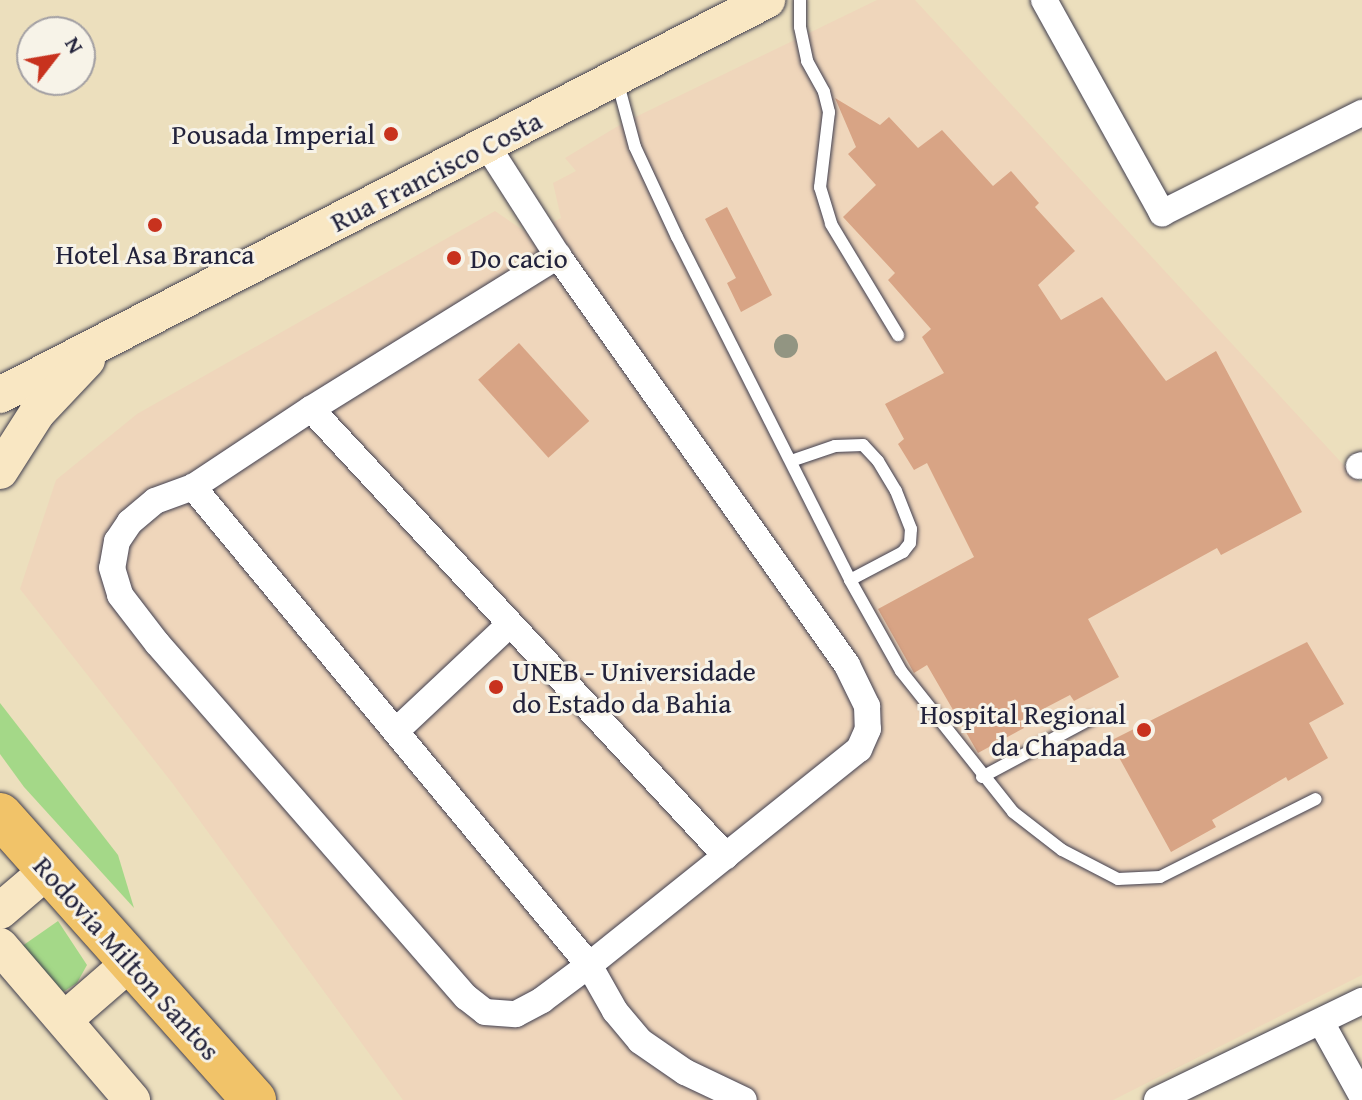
<!DOCTYPE html>
<style>
body{margin:0}
#map{position:relative;width:1362px;height:1100px;overflow:hidden;background:#ecdfbd;font-family:"Gentium Book Plus",serif}
div>[style]{position:absolute}
[style*='--x']{left:calc(var(--x)*1px);top:calc(var(--y)*1px);width:calc(var(--w)*1px);rotate:calc(var(--a)*1deg)}
.built>*{inset:0;background:#efd6bb}
.green>*{inset:0;background:#a4d888}
.building>*{inset:0;background:#d8a485;transform-origin:0 0}
.roads{filter:drop-shadow(0 0 2px #403e4e) drop-shadow(0 0 2px #403e4e)}
.lane>*{height:12px;margin:-6px;padding:0 6px;transform-origin:6px;border-radius:6px;background:#fff}
.street>*{height:26px;margin:-13px;padding:0 13px;transform-origin:13px;border-radius:13px;background:#fff}
.secondary>*{height:36px;margin:-18px;padding:0 18px;transform-origin:18px;border-radius:18px;background:#f9e7c3}
.highway>*{height:44px;margin:-22px;padding:0 22px;transform-origin:22px;border-radius:22px;background:#f1c369}
.trees>*{width:24px;height:24px;margin:-12px;border-radius:50%;background:#929582}
.dots>*{width:22px;height:22px;translate:-50% -50%;box-sizing:border-box;border:4px solid #f7f3e8;border-radius:50%}
span{translate:-50% -50%;white-space:nowrap;text-align:center;line-height:1.15;-webkit-text-stroke:6px #f7f3e8;paint-order:stroke}
.poi-label{font-size:28px;color:#22223b}
.right{translate:-100% -50%;text-align:right}
.left{translate:0 -50%;text-align:left}
.street-label{font-size:28px;color:#22223b}
.north{position:absolute;left:16px;top:16px;width:80px;height:80px;box-sizing:border-box;background:#f7f3e8;border:2px solid #a29fa3;border-radius:50%;rotate:59deg;font-size:22px;font-weight:700;line-height:32px;text-align:center;color:#22223b}
.north::after{content:'';display:block;margin:auto;width:28px;height:36px;background:#c8321e;clip-path:polygon(50% 0,100% 100%,50% 72%,0 100%)}
</style>
<div id="map">
<div class="built">
<div style="clip-path:polygon(877px 0,915px 0,1362px 485px,1362px 975px,1113px 1100px,403px 1100px,173px 784px,20px 589px,56px 480px,137px 414px,495px 211px,530px 235px,561px 218px,553px 183px,576px 171px,565px 158px,623px 123px)"></div>
</div>
<div class="green">
<div style="clip-path:polygon(0 703px,118px 855px,134px 908px,24px 787px,0 754px)"></div>
<div style="clip-path:polygon(58px 921px,87px 965px,77px 983px,60px 994px,15px 951px)"></div>
</div>
<div class="building">
<div style="clip-path:polygon(835px 98px,880px 125px,889px 117px,918px 148px,942px 130px,993px 186px,1011px 171px,1039px 203px,1035px 207px,1075px 251px,1038px 285px,1061px 320px,1102px 297px,1166px 381px,1216px 351px,1302px 512px,1221px 555px,1217px 548px,1088px 619px,1119px 677px,1074px 701px,1070px 695px,1020px 721px,1024px 728px,978px 753px,927px 665px,914px 673px,878px 609px,974px 557px,927px 463px,914px 470px,898px 444px,904px 439px,885px 404px,944px 373px,922px 337px,931px 329px,888px 280px,895px 273px,843px 217px,876px 185px,848px 154px,856px 147px)"></div>
<div style="clip-path:polygon(727px 207px,772px 295px,741px 312px,727px 283px,736px 278px,705px 219px)"></div>
<div style="left:519px;top:343px;width:105px;height:55px;rotate:48deg"></div>
<div style="clip-path:polygon(1307px 642px,1344px 704px,1309px 723px,1328px 758px,1288px 781px,1286px 777px,1212px 820px,1216px 827px,1171px 852px,1110px 741px)"></div>
</div>
<div class="roads">
<div class="lane">
<div style="--x:800;--y:0;--w:27;--a:90"></div>
<div style="--x:800;--y:27;--w:35;--a:78"></div>
<div style="--x:807;--y:61;--w:35;--a:61"></div>
<div style="--x:824;--y:92;--w:21;--a:76"></div>
<div style="--x:829;--y:112;--w:76;--a:96.8"></div>
<div style="--x:820;--y:187;--w:39;--a:73"></div>
<div style="--x:831;--y:224;--w:130;--a:58.9"></div>
<div style="--x:617;--y:80;--w:69;--a:75"></div>
<div style="--x:635;--y:147;--w:99;--a:65"></div>
<div style="--x:677;--y:237;--w:384;--a:63.2"></div>
<div style="--x:850;--y:580;--w:60;--a:-27.8"></div>
<div style="--x:903;--y:552;--w:11;--a:-52"></div>
<div style="--x:910;--y:543;--w:14;--a:-86"></div>
<div style="--x:911;--y:529;--w:41;--a:-111.5"></div>
<div style="--x:896;--y:491;--w:35;--a:-121"></div>
<div style="--x:878;--y:461;--w:22;--a:-133"></div>
<div style="--x:863;--y:445;--w:28;--a:178"></div>
<div style="--x:835;--y:446;--w:46;--a:161.2"></div>
<div style="--x:850;--y:580;--w:104;--a:60.7"></div>
<div style="--x:901;--y:671;--w:180;--a:51.5"></div>
<div style="--x:1013;--y:812;--w:62;--a:37.8"></div>
<div style="--x:1062;--y:850;--w:63;--a:27.4"></div>
<div style="--x:1118;--y:879;--w:42;--a:-2.7"></div>
<div style="--x:1160;--y:877;--w:174;--a:-26.6"></div>
<div style="--x:982;--y:777;--w:123;--a:-28.2"></div>
</div>
<div class="street">
<div style="--x:1044;--y:0;--w:244;--a:61"></div>
<div style="--x:1162;--y:213;--w:224;--a:-26.6"></div>
<div style="--x:486;--y:144;--w:133;--a:57.3"></div>
<div style="--x:558;--y:256;--w:501;--a:54.75"></div>
<div style="--x:847;--y:665;--w:46;--a:64"></div>
<div style="--x:867;--y:706;--w:23;--a:88"></div>
<div style="--x:868;--y:729;--w:22;--a:114"></div>
<div style="--x:859;--y:749;--w:346;--a:141.3"></div>
<div style="--x:589;--y:965;--w:621;--a:-129.64"></div>
<div style="--x:193;--y:487;--w:141;--a:-33.5"></div>
<div style="--x:311;--y:409;--w:291;--a:-31.8"></div>
<div style="--x:311;--y:409;--w:610;--a:47.13"></div>
<div style="--x:1359;--y:466;--w:3;--a:-18"></div>
<div style="--x:193;--y:487;--w:40;--a:159.8"></div>
<div style="--x:155;--y:501;--w:33;--a:140"></div>
<div style="--x:130;--y:522;--w:23;--a:124"></div>
<div style="--x:117;--y:541;--w:27;--a:100"></div>
<div style="--x:112;--y:568;--w:28;--a:73"></div>
<div style="--x:120;--y:595;--w:61;--a:52.4"></div>
<div style="--x:157;--y:643;--w:470;--a:48.9"></div>
<div style="--x:466;--y:997;--w:24;--a:38"></div>
<div style="--x:485;--y:1012;--w:31;--a:4"></div>
<div style="--x:516;--y:1014;--w:30;--a:-28"></div>
<div style="--x:542;--y:1000;--w:59;--a:-36.7"></div>
<div style="--x:589;--y:965;--w:53;--a:60.5"></div>
<div style="--x:615;--y:1011;--w:39;--a:50"></div>
<div style="--x:640;--y:1041;--w:55;--a:34.6"></div>
<div style="--x:685;--y:1072;--w:65;--a:25.4"></div>
<div style="--x:396;--y:731;--w:156;--a:-43.2"></div>
<div style="--x:1321;--y:1022;--w:85;--a:61"></div>
<div style="--x:1157;--y:1100;--w:228;--a:-25.8"></div>
</div>
<div class="secondary">
<div style="--x:0;--y:395;--w:863;--a:-27.25"></div>
<div style="--x:0;--y:471;--w:69;--a:-57.5"></div>
<div style="--x:37;--y:413;--w:73;--a:-46.7"></div>
<div style="--x:0;--y:911;--w:63;--a:-40.5"></div>
<div style="--x:0;--y:946;--w:203;--a:49.4"></div>
<div style="--x:64;--y:1020;--w:89;--a:-40.9"></div>
</div>
<div class="highway">
<div style="--x:0;--y:815;--w:382;--a:48.3"></div>
</div>
</div>
<div class="trees">
<div style="left:786px;top:346px"></div>
</div>
<div class="dots">
<div style="left:391px;top:134px;background:#c8321e"></div>
<div style="left:155px;top:225px;background:#c8321e"></div>
<div style="left:454px;top:258px;background:#c8321e"></div>
<div style="left:496px;top:687px;background:#c8321e"></div>
<div style="left:1144px;top:730px;background:#c8321e"></div>
</div>
<div class="poi-label">
<span class="right" style="left:375px;top:134px">Pousada Imperial</span>
<span style="left:155px;top:254px">Hotel Asa Branca</span>
<span class="left" style="left:470px;top:258px">Do cacio</span>
<span class="left" style="left:512px;top:687px">UNEB - Universidade<br>do Estado da Bahia</span>
<span class="right" style="left:1126px;top:730px">Hospital Regional<br>da Chapada</span>
</div>
<div class="street-label">
<span style="left:436px;top:171px;rotate:-27deg">Rua Francisco Costa</span>
<span style="left:127px;top:958px;rotate:48deg">Rodovia Milton Santos</span>
</div>
<div class="north">N</div>
</div>
